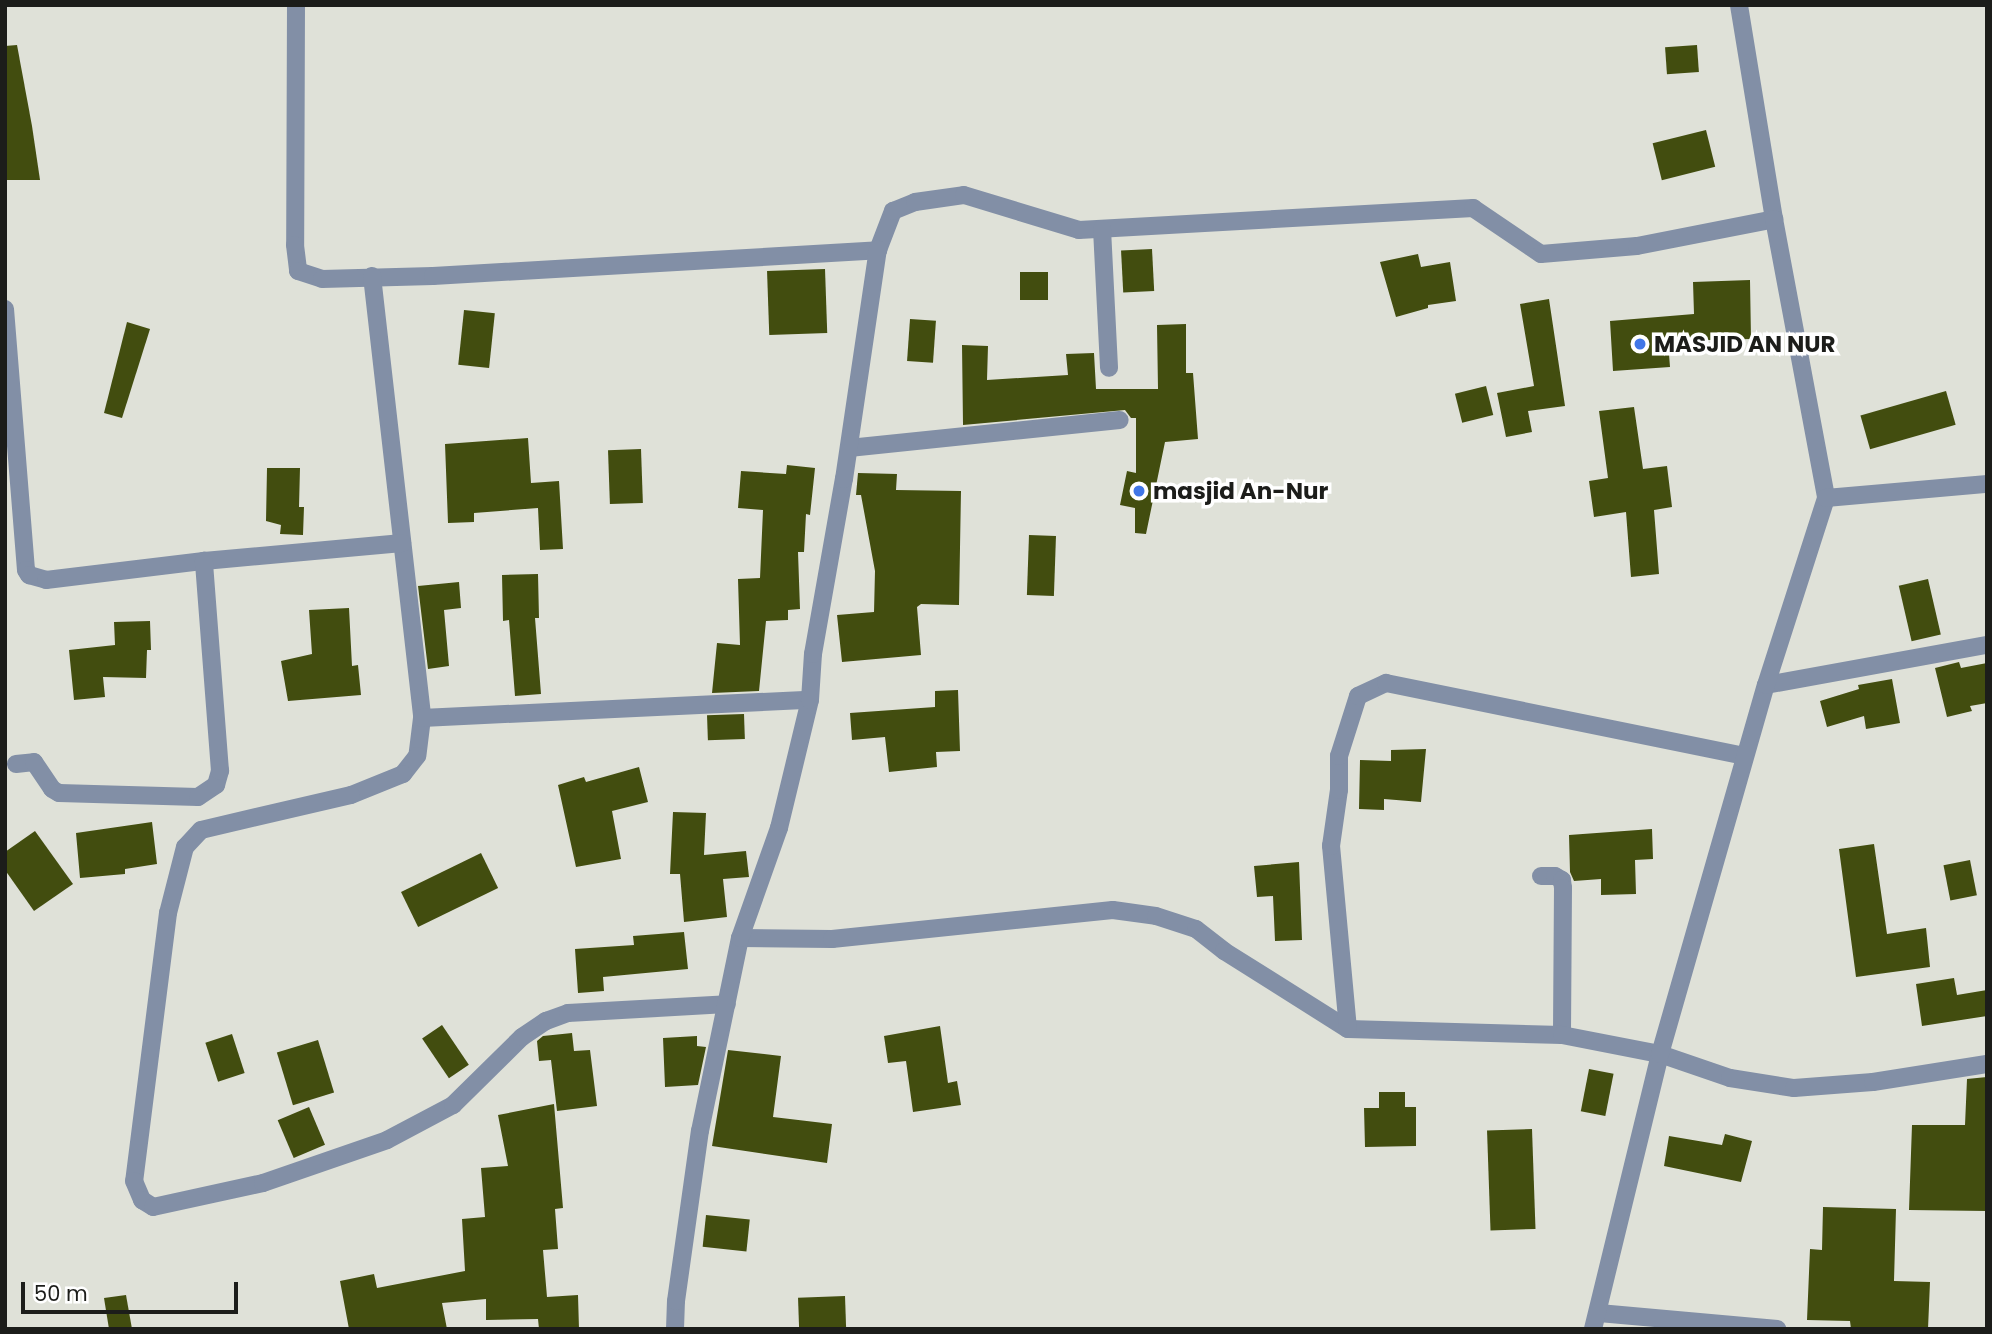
<!DOCTYPE html>
<style>
body{margin:0}
#map{position:relative;width:1992px;height:1334px;overflow:hidden;background:#dfe1d8;font-family:Poppins,sans-serif}
div>[style]{position:absolute}
[style*='--x']{left:calc(var(--x)*1px);top:calc(var(--y)*1px);width:calc(var(--w)*1px);rotate:calc(var(--a)*1deg)}
.building>*{inset:0;background:#424d0f;transform-origin:0 0}
.minor>*{height:18px;margin:-9px;padding:0 9px;transform-origin:9px;border-radius:9px;background:#828fa6}
.dots>*{width:19px;height:19px;translate:-50% -50%;box-sizing:border-box;border:4px solid #fff;border-radius:50%}
span{translate:-50% -50%;white-space:nowrap;text-align:center;line-height:1.15;-webkit-text-stroke:7px #fff;paint-order:stroke}
.poi-label{font-size:23px;color:#1c1d1a;font-weight:700}
.left{translate:0 -50%;text-align:left}
.frame{position:absolute;inset:0;border:7px solid #1c1d1a;pointer-events:none}
.scale{position:absolute;left:21px;top:1282px;width:217px;height:32px;box-sizing:border-box;border:4px solid #1c1d1a;border-top:0;padding-left:9px;font-size:21px;line-height:24px;white-space:nowrap;color:#1c1d1a;-webkit-text-stroke:5px #fff;paint-order:stroke}
</style>
<div id="map">
<div class="building">
<div style="clip-path:polygon(17px 45px,32px 126px,40px 180px,5px 180px,5px 46px)"></div>
<div style="left:1697px;top:45px;width:27px;height:32px;rotate:86deg"></div>
<div style="left:1706px;top:130px;width:38px;height:55px;rotate:76deg"></div>
<div style="left:1152px;top:249px;width:42px;height:31px;rotate:87deg"></div>
<div style="clip-path:polygon(1418px 254px,1421px 267px,1450px 262px,1456px 301px,1428px 305px,1428px 308px,1396px 317px,1380px 262px)"></div>
<div style="left:825px;top:269px;width:64px;height:58px;rotate:88deg"></div>
<div style="left:1020px;top:272px;width:28px;height:28px"></div>
<div style="clip-path:polygon(1750px 280px,1751px 339px,1668px 341px,1670px 367px,1613px 371px,1610px 321px,1694px 314px,1693px 282px)"></div>
<div style="clip-path:polygon(1549px 299px,1565px 406px,1528px 411px,1532px 432px,1506px 437px,1497px 393px,1534px 386px,1520px 304px)"></div>
<div style="left:464px;top:310px;width:31px;height:55px;rotate:6deg"></div>
<div style="left:910px;top:319px;width:26px;height:42px;rotate:4deg"></div>
<div style="clip-path:polygon(127px 322px,150px 329px,122px 418px,104px 413px)"></div>
<div style="clip-path:polygon(1186px 324px,1186px 373px,1193px 373px,1198px 439px,1165px 442px,1146px 534px,1135px 533px,1135px 508px,1120px 505px,1127px 471px,1136px 473px,1136px 418px,1131px 418px,1125px 410px,963px 425px,962px 345px,988px 346px,987px 380px,1068px 375px,1066px 354px,1094px 353px,1096px 389px,1158px 389px,1157px 325px)"></div>
<div style="left:1486px;top:386px;width:30px;height:32px;rotate:76deg"></div>
<div style="left:1946px;top:391px;width:35px;height:89px;rotate:74deg"></div>
<div style="clip-path:polygon(1634px 407px,1643px 469px,1667px 466px,1672px 507px,1654px 510px,1659px 574px,1631px 577px,1626px 512px,1594px 517px,1589px 481px,1608px 478px,1599px 411px)"></div>
<div style="clip-path:polygon(528px 438px,531px 483px,559px 481px,563px 549px,540px 550px,538px 508px,474px 513px,474px 522px,448px 523px,445px 444px)"></div>
<div style="left:641px;top:449px;width:54px;height:33px;rotate:88deg"></div>
<div style="clip-path:polygon(787px 465px,815px 468px,810px 515px,806px 514px,804px 552px,798px 552px,800px 609px,788px 610px,788px 620px,766px 621px,759px 691px,712px 693px,717px 643px,740px 645px,738px 579px,760px 578px,763px 510px,738px 508px,741px 471px,786px 474px)"></div>
<div style="clip-path:polygon(267px 468px,300px 468px,299px 507px,304px 507px,303px 535px,280px 534px,281px 525px,266px 521px)"></div>
<div style="clip-path:polygon(858px 473px,897px 474px,896px 490px,961px 491px,959px 605px,921px 604px,917px 607px,921px 655px,842px 662px,837px 615px,874px 612px,875px 571px,861px 495px,856px 495px)"></div>
<div style="left:1029px;top:535px;width:27px;height:60px;rotate:2deg"></div>
<div style="clip-path:polygon(538px 574px,539px 618px,535px 618px,541px 694px,515px 696px,509px 620px,503px 621px,502px 575px)"></div>
<div style="left:1928px;top:579px;width:57px;height:30px;rotate:77deg"></div>
<div style="clip-path:polygon(459px 582px,461px 608px,444px 610px,449px 666px,428px 669px,418px 586px)"></div>
<div style="clip-path:polygon(349px 608px,352px 666px,358px 665px,361px 695px,288px 701px,281px 661px,312px 654px,309px 610px)"></div>
<div style="clip-path:polygon(150px 621px,151px 650px,147px 650px,146px 678px,103px 677px,105px 697px,74px 700px,69px 650px,115px 645px,114px 622px)"></div>
<div style="clip-path:polygon(1959px 662px,1961px 668px,1987px 663px,1987px 703px,1970px 706px,1972px 711px,1947px 717px,1935px 668px)"></div>
<div style="clip-path:polygon(1892px 679px,1900px 723px,1866px 729px,1864px 716px,1827px 727px,1820px 701px,1859px 689px,1858px 685px)"></div>
<div style="clip-path:polygon(958px 690px,960px 751px,936px 752px,937px 767px,889px 772px,885px 737px,852px 740px,850px 713px,935px 707px,935px 691px)"></div>
<div style="left:744px;top:714px;width:25px;height:37px;rotate:88deg"></div>
<div style="clip-path:polygon(1426px 749px,1421px 802px,1384px 799px,1384px 810px,1359px 809px,1360px 760px,1391px 761px,1391px 750px)"></div>
<div style="clip-path:polygon(639px 767px,648px 802px,612px 811px,621px 859px,576px 867px,558px 785px,584px 777px,586px 782px)"></div>
<div style="clip-path:polygon(673px 812px,706px 813px,704px 855px,746px 851px,749px 877px,723px 879px,727px 917px,684px 922px,680px 874px,670px 874px)"></div>
<div style="clip-path:polygon(152px 822px,157px 864px,125px 869px,125px 874px,80px 878px,76px 833px)"></div>
<div style="clip-path:polygon(1652px 829px,1653px 859px,1635px 860px,1636px 894px,1601px 895px,1601px 879px,1574px 881px,1570px 872px,1569px 835px)"></div>
<div style="clip-path:polygon(35px 831px,73px 884px,34px 911px,5px 870px,5px 852px)"></div>
<div style="clip-path:polygon(1874px 844px,1887px 934px,1926px 928px,1930px 967px,1856px 977px,1839px 849px)"></div>
<div style="left:481px;top:853px;width:39px;height:89px;rotate:64deg"></div>
<div style="left:1970px;top:860px;width:36px;height:27px;rotate:79deg"></div>
<div style="clip-path:polygon(1299px 862px,1302px 940px,1275px 941px,1273px 896px,1257px 897px,1254px 866px)"></div>
<div style="clip-path:polygon(684px 932px,688px 969px,603px 977px,604px 991px,578px 993px,575px 949px,634px 945px,633px 936px)"></div>
<div style="clip-path:polygon(1954px 978px,1957px 995px,1987px 990px,1987px 1016px,1922px 1026px,1916px 984px)"></div>
<div style="left:442px;top:1025px;width:48px;height:24px;rotate:56deg"></div>
<div style="clip-path:polygon(940px 1026px,948px 1083px,957px 1081px,961px 1105px,913px 1112px,906px 1061px,888px 1063px,884px 1036px)"></div>
<div style="clip-path:polygon(572px 1033px,574px 1051px,590px 1050px,597px 1106px,557px 1111px,551px 1060px,539px 1061px,537px 1041px,543px 1036px)"></div>
<div style="left:232px;top:1034px;width:41px;height:28px;rotate:72deg"></div>
<div style="clip-path:polygon(697px 1036px,697px 1046px,706px 1047px,698px 1085px,665px 1087px,663px 1038px)"></div>
<div style="left:318px;top:1040px;width:55px;height:43px;rotate:73deg"></div>
<div style="clip-path:polygon(728px 1050px,781px 1056px,773px 1117px,832px 1124px,827px 1163px,712px 1146px)"></div>
<div style="left:1589px;top:1069px;width:25px;height:43px;rotate:11deg"></div>
<div style="clip-path:polygon(1987px 1077px,1987px 1211px,1909px 1210px,1912px 1125px,1965px 1125px,1967px 1079px)"></div>
<div style="clip-path:polygon(1379px 1092px,1405px 1092px,1405px 1107px,1416px 1107px,1416px 1146px,1365px 1147px,1364px 1108px,1379px 1108px)"></div>
<div style="clip-path:polygon(554px 1104px,563px 1208px,555px 1209px,558px 1249px,543px 1250px,547px 1297px,578px 1295px,579px 1329px,539px 1329px,538px 1319px,486px 1320px,486px 1299px,442px 1303px,447px 1329px,349px 1329px,340px 1281px,374px 1274px,377px 1288px,465px 1271px,462px 1219px,485px 1217px,481px 1168px,508px 1166px,498px 1115px)"></div>
<div style="left:309px;top:1107px;width:41px;height:34px;rotate:67deg"></div>
<div style="left:1532px;top:1129px;width:100px;height:45px;rotate:88deg"></div>
<div style="clip-path:polygon(1725px 1134px,1752px 1141px,1741px 1182px,1664px 1166px,1669px 1136px,1722px 1145px)"></div>
<div style="clip-path:polygon(1823px 1207px,1896px 1209px,1894px 1281px,1930px 1282px,1928px 1329px,1851px 1329px,1850px 1321px,1807px 1320px,1810px 1249px,1822px 1250px)"></div>
<div style="left:706px;top:1215px;width:44px;height:32px;rotate:6deg"></div>
<div style="clip-path:polygon(126px 1295px,132px 1329px,109px 1329px,104px 1298px)"></div>
<div style="left:845px;top:1296px;width:33px;height:47px;rotate:88deg"></div>
</div>
<div class="minor">
<div style="--x:296;--y:5;--w:240;--a:90.2"></div>
<div style="--x:295;--y:245;--w:26;--a:83"></div>
<div style="--x:298;--y:271;--w:25;--a:18"></div>
<div style="--x:322;--y:279;--w:111;--a:-1.5"></div>
<div style="--x:433;--y:276;--w:446;--a:-3.3"></div>
<div style="--x:878;--y:250;--w:42;--a:-69"></div>
<div style="--x:893;--y:211;--w:24;--a:-22"></div>
<div style="--x:915;--y:202;--w:49;--a:-8.1"></div>
<div style="--x:964;--y:195;--w:120;--a:16.9"></div>
<div style="--x:1079;--y:230;--w:395;--a:-3.2"></div>
<div style="--x:1473;--y:208;--w:82;--a:34.1"></div>
<div style="--x:1541;--y:254;--w:96;--a:-4.8"></div>
<div style="--x:1637;--y:246;--w:140;--a:-11.1"></div>
<div style="--x:1774;--y:219;--w:217;--a:-99.3"></div>
<div style="--x:1774;--y:219;--w:284;--a:79.4"></div>
<div style="--x:1102;--y:229;--w:139;--a:87.1"></div>
<div style="--x:372;--y:276;--w:445;--a:83.5"></div>
<div style="--x:422;--y:718;--w:38;--a:97"></div>
<div style="--x:417;--y:756;--w:23;--a:128"></div>
<div style="--x:403;--y:774;--w:56;--a:158"></div>
<div style="--x:351;--y:795;--w:154;--a:166.9"></div>
<div style="--x:201;--y:830;--w:23;--a:133"></div>
<div style="--x:185;--y:847;--w:68;--a:104.4"></div>
<div style="--x:168;--y:913;--w:270;--a:97.2"></div>
<div style="--x:134;--y:1181;--w:21;--a:67"></div>
<div style="--x:142;--y:1200;--w:13;--a:32"></div>
<div style="--x:153;--y:1207;--w:113;--a:-12.3"></div>
<div style="--x:263;--y:1183;--w:131;--a:-19.1"></div>
<div style="--x:387;--y:1140;--w:75;--a:-27.9"></div>
<div style="--x:453;--y:1105;--w:97;--a:-44.6"></div>
<div style="--x:522;--y:1037;--w:29;--a:-34"></div>
<div style="--x:546;--y:1021;--w:23;--a:-20"></div>
<div style="--x:568;--y:1013;--w:159;--a:-3.2"></div>
<div style="--x:5;--y:309;--w:262;--a:85.4"></div>
<div style="--x:26;--y:570;--w:6;--a:59"></div>
<div style="--x:29;--y:575;--w:18;--a:16"></div>
<div style="--x:46;--y:580;--w:159;--a:-6.9"></div>
<div style="--x:204;--y:561;--w:199;--a:-5.2"></div>
<div style="--x:849;--y:448;--w:272;--a:-5.9"></div>
<div style="--x:1766;--y:685;--w:225;--a:-10.3"></div>
<div style="--x:422;--y:718;--w:388;--a:-2.7"></div>
<div style="--x:16;--y:764;--w:18;--a:-6"></div>
<div style="--x:34;--y:762;--w:32;--a:56"></div>
<div style="--x:52;--y:789;--w:8;--a:30"></div>
<div style="--x:59;--y:793;--w:139;--a:1.6"></div>
<div style="--x:198;--y:797;--w:22;--a:-34"></div>
<div style="--x:216;--y:785;--w:15;--a:-74"></div>
<div style="--x:220;--y:771;--w:211;--a:-94.4"></div>
<div style="--x:1541;--y:876;--w:14;--a:0"></div>
<div style="--x:1555;--y:876;--w:8;--a:30"></div>
<div style="--x:1562;--y:880;--w:8;--a:83"></div>
<div style="--x:1563;--y:888;--w:147;--a:90.4"></div>
<div style="--x:740;--y:938;--w:92;--a:0.6"></div>
<div style="--x:832;--y:939;--w:282;--a:-5.9"></div>
<div style="--x:1113;--y:910;--w:43;--a:7.9"></div>
<div style="--x:1156;--y:916;--w:42;--a:18"></div>
<div style="--x:1196;--y:929;--w:36;--a:38"></div>
<div style="--x:1224;--y:951;--w:146;--a:32.2"></div>
<div style="--x:1348;--y:1029;--w:214;--a:1.6"></div>
<div style="--x:1562;--y:1035;--w:100;--a:11"></div>
<div style="--x:1660;--y:1054;--w:74;--a:18.9"></div>
<div style="--x:1730;--y:1078;--w:65;--a:8.9"></div>
<div style="--x:1794;--y:1088;--w:79;--a:-4.3"></div>
<div style="--x:1873;--y:1082;--w:115;--a:-9"></div>
<div style="--x:1348;--y:1029;--w:184;--a:-95.3"></div>
<div style="--x:1331;--y:846;--w:57;--a:-81.9"></div>
<div style="--x:1339;--y:790;--w:34;--a:-90"></div>
<div style="--x:1339;--y:756;--w:63;--a:-72.4"></div>
<div style="--x:1358;--y:696;--w:31;--a:-25"></div>
<div style="--x:1386;--y:683;--w:366;--a:11.5"></div>
<div style="--x:1599;--y:1313;--w:179;--a:5.1"></div>
<div style="--x:675;--y:1329;--w:28;--a:-88"></div>
<div style="--x:676;--y:1301;--w:172;--a:-82"></div>
<div style="--x:700;--y:1131;--w:197;--a:-78.3"></div>
<div style="--x:740;--y:938;--w:117;--a:-70.5"></div>
<div style="--x:779;--y:828;--w:132;--a:-76.4"></div>
<div style="--x:810;--y:700;--w:46;--a:-86.3"></div>
<div style="--x:813;--y:654;--w:178;--a:-80"></div>
<div style="--x:844;--y:479;--w:232;--a:-81.6"></div>
<div style="--x:1593;--y:1329;--w:283;--a:-76.3"></div>
<div style="--x:1660;--y:1054;--w:384;--a:-74"></div>
<div style="--x:1766;--y:685;--w:196;--a:-72.2"></div>
<div style="--x:1826;--y:498;--w:162;--a:-5"></div>
</div>
<div class="dots">
<div style="left:1640px;top:344px;background:#4076e7"></div>
<div style="left:1139px;top:491px;background:#4076e7"></div>
</div>
<div class="poi-label">
<span class="left" style="left:1654px;top:344px">MASJID AN NUR</span>
<span class="left" style="left:1153px;top:491px">masjid An-Nur</span>
</div>
<div class="frame"></div>
<div class="scale">50 m</div>
</div>
